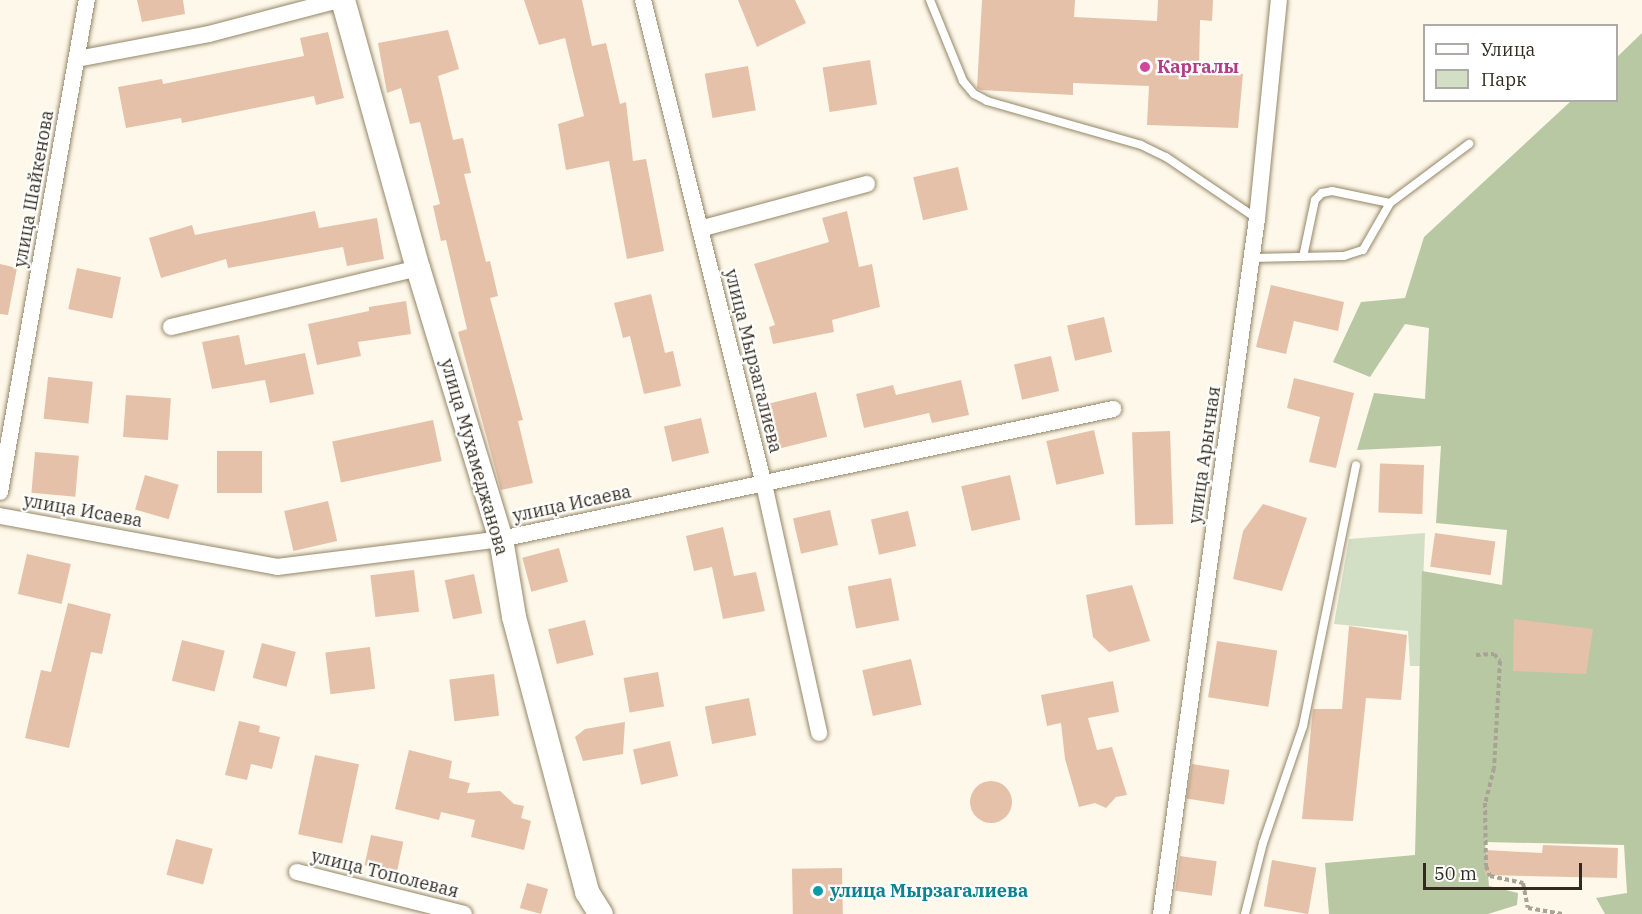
<!DOCTYPE html>
<meta charset="utf-8">
<style>
body{margin:0}
#map{position:relative;width:1642px;height:914px;overflow:hidden;background:#fef8ea;font-family:"IBM Plex Serif",serif}
div>[style]{position:absolute}
[style*='--x']{left:calc(var(--x)*1px);top:calc(var(--y)*1px);width:calc(var(--w)*1px);rotate:calc(var(--a)*1deg)}
.green>*{inset:0;background:#d2dfc4}
.forest>*{inset:0;background:#b7c8a3}
.building>*{inset:0;background:#e6c1a9;transform-origin:0 0}
.round{border-radius:50%}
.path>*{height:4px;margin-top:-2px;transform-origin:0;background:repeating-linear-gradient(90deg,#a9a395 0 4.5px,transparent 0 7.5px)}
.roads{filter:drop-shadow(0 0 2px #948667) drop-shadow(0 0 2px #948667)}
.lane>*{height:8px;margin:-4px;padding:0 4px;transform-origin:4px;border-radius:4px;background:#fff}
.street>*{height:16px;margin:-8px;padding:0 8px;transform-origin:8px;border-radius:8px;background:#fff}
.secondary>*{height:24px;margin:-12px;padding:0 12px;transform-origin:12px;border-radius:12px;background:#fff}
.dots>*{width:16px;height:16px;translate:-50% -50%;box-sizing:border-box;border:3px solid #fff;border-radius:50%}
span{translate:-50% -50%;white-space:nowrap;text-align:center;line-height:1.15;-webkit-text-stroke:4.5px #fff;paint-order:stroke}
.hotel-label{font-size:18px;color:#b23c85;font-weight:700}
.left{translate:0 -50%;text-align:left}
.street-label{font-size:18px;color:#312b1e}
.culture-label{font-size:18px;color:#0d838f;font-weight:700}
.legend{position:absolute;left:1423px;top:24px;width:195px;height:78px;box-sizing:border-box;background:#fff;border:2px solid #adaaa5;margin:0;padding:8px 10px;list-style:none;font-size:18px;color:#312b1e}
.legend li{display:flex;align-items:center;gap:12px;height:30px}
.legend b{width:30px;border:2px solid #adaaa5}
.scale{position:absolute;left:1423px;top:863px;width:159px;height:27px;box-sizing:border-box;border:3px solid #312b1e;border-top:0;padding-left:8px;font-size:18px;line-height:21px;white-space:nowrap;color:#312b1e;-webkit-text-stroke:4px #fff;paint-order:stroke}
</style>
<div id="map">
<div class="green">
<div style="clip-path:polygon(1425px 533px,1420px 666px,1410px 666px,1408px 631px,1334px 624px,1349px 539px)"></div>
</div>
<div class="forest">
<div style="clip-path:polygon(1642px 33px,1642px 914px,1605px 914px,1596px 898px,1627px 893px,1624px 845px,1485px 842px,1489px 886px,1518px 893px,1517px 905px,1488px 914px,1329px 914px,1325px 863px,1415px 855px,1422px 571px,1502px 585px,1507px 530px,1436px 523px,1441px 446px,1357px 450px,1374px 393px,1425px 399px,1429px 328px,1405px 324px,1370px 377px,1333px 362px,1361px 302px,1405px 298px,1424px 237px,1571px 101px,1616px 100px,1617px 57px)"></div>
</div>
<div class="building">
<div style="clip-path:polygon(137px 0,183px 0,185px 14px,142px 22px)"></div>
<div style="clip-path:polygon(524px 0,582px 0,592px 46px,606px 43px,620px 104px,626px 102px,633px 161px,646px 159px,664px 251px,627px 259px,609px 161px,566px 170px,558px 124px,584px 116px,565px 38px,539px 45px)"></div>
<div style="clip-path:polygon(738px 0,795px 0,806px 23px,757px 47px)"></div>
<div style="clip-path:polygon(982px 0,1075px 0,1074px 17px,1157px 21px,1158px 0,1213px 0,1212px 21px,1200px 20px,1199px 71px,1243px 74px,1238px 128px,1147px 125px,1149px 86px,1073px 83px,1073px 95px,981px 90px,977px 88px)"></div>
<div style="clip-path:polygon(448px 30px,459px 69px,438px 76px,453px 140px,463px 138px,471px 173px,464px 174px,486px 262px,490px 261px,498px 296px,490px 298px,523px 420px,518px 421px,533px 483px,501px 490px,458px 332px,467px 329px,446px 240px,441px 241px,433px 206px,440px 204px,420px 122px,410px 124px,401px 88px,387px 93px,378px 43px)"></div>
<div style="clip-path:polygon(328px 32px,344px 98px,316px 105px,314px 96px,182px 123px,181px 118px,126px 128px,118px 87px,162px 79px,163px 84px,304px 56px,300px 38px)"></div>
<div style="left:870px;top:60px;width:45px;height:48px;rotate:81deg"></div>
<div style="left:748px;top:66px;width:45px;height:44px;rotate:80deg"></div>
<div style="left:958px;top:167px;width:44px;height:46px;rotate:77deg"></div>
<div style="clip-path:polygon(315px 211px,319px 228px,377px 218px,384px 259px,347px 266px,343px 247px,228px 268px,226px 259px,161px 278px,149px 238px,192px 225px,195px 235px)"></div>
<div style="clip-path:polygon(847px 211px,859px 267px,872px 264px,880px 307px,832px 320px,834px 332px,773px 344px,769px 327px,775px 325px,754px 264px,829px 242px,822px 218px)"></div>
<div style="clip-path:polygon(0 264px,17px 268px,8px 315px,0 314px)"></div>
<div style="left:77px;top:268px;width:45px;height:42px;rotate:12deg"></div>
<div style="clip-path:polygon(1271px 285px,1344px 302px,1338px 331px,1294px 321px,1286px 354px,1256px 347px)"></div>
<div style="clip-path:polygon(651px 294px,665px 353px,673px 351px,681px 386px,644px 394px,630px 336px,623px 338px,614px 303px)"></div>
<div style="clip-path:polygon(406px 301px,411px 334px,358px 342px,361px 356px,317px 365px,308px 324px,369px 311px,369px 307px)"></div>
<div style="left:1104px;top:317px;width:36px;height:38px;rotate:77deg"></div>
<div style="clip-path:polygon(239px 335px,245px 365px,305px 353px,314px 394px,270px 403px,265px 380px,212px 389px,202px 342px)"></div>
<div style="left:1051px;top:356px;width:36px;height:38px;rotate:77deg"></div>
<div style="left:48px;top:377px;width:45px;height:42px;rotate:6deg"></div>
<div style="clip-path:polygon(1294px 378px,1354px 393px,1336px 468px,1309px 462px,1320px 417px,1287px 408px)"></div>
<div style="clip-path:polygon(961px 380px,969px 415px,932px 423px,929px 413px,864px 428px,856px 394px,893px 385px,896px 395px)"></div>
<div style="left:816px;top:392px;width:46px;height:49px;rotate:76deg"></div>
<div style="left:126px;top:395px;width:45px;height:42px;rotate:4deg"></div>
<div style="left:701px;top:418px;width:36px;height:38px;rotate:77deg"></div>
<div style="left:433px;top:420px;width:42px;height:103px;rotate:78deg"></div>
<div style="left:1094px;top:430px;width:45px;height:49px;rotate:77deg"></div>
<div style="left:1170px;top:431px;width:93px;height:38px;rotate:88deg"></div>
<div style="left:262px;top:451px;width:42px;height:45px;rotate:90deg"></div>
<div style="left:35px;top:452px;width:44px;height:41px;rotate:5deg"></div>
<div style="left:1424px;top:465px;width:49px;height:44px;rotate:92deg"></div>
<div style="left:145px;top:475px;width:35px;height:36px;rotate:16deg"></div>
<div style="left:1010px;top:475px;width:46px;height:50px;rotate:77deg"></div>
<div style="left:328px;top:501px;width:41px;height:45px;rotate:77deg"></div>
<div style="clip-path:polygon(1263px 504px,1307px 518px,1282px 591px,1233px 579px,1243px 531px)"></div>
<div style="left:830px;top:510px;width:36px;height:38px;rotate:77deg"></div>
<div style="left:908px;top:511px;width:36px;height:38px;rotate:77deg"></div>
<div style="clip-path:polygon(723px 527px,734px 576px,756px 572px,765px 611px,723px 619px,712px 567px,694px 571px,686px 536px)"></div>
<div style="left:1435px;top:533px;width:61px;height:34px;rotate:8deg"></div>
<div style="left:559px;top:548px;width:35px;height:38px;rotate:75deg"></div>
<div style="left:27px;top:554px;width:45px;height:41px;rotate:13deg"></div>
<div style="left:414px;top:570px;width:42px;height:44px;rotate:83deg"></div>
<div style="left:474px;top:574px;width:40px;height:30px;rotate:78deg"></div>
<div style="left:891px;top:578px;width:43px;height:44px;rotate:79deg"></div>
<div style="clip-path:polygon(1132px 585px,1150px 641px,1109px 652px,1093px 637px,1086px 595px)"></div>
<div style="clip-path:polygon(68px 603px,111px 614px,102px 654px,91px 652px,69px 748px,25px 738px,41px 670px,51px 672px)"></div>
<div style="clip-path:polygon(1514px 619px,1593px 629px,1586px 674px,1513px 671px)"></div>
<div style="left:585px;top:620px;width:36px;height:38px;rotate:76deg"></div>
<div style="clip-path:polygon(1349px 626px,1407px 635px,1401px 700px,1366px 698px,1353px 821px,1302px 819px,1313px 709px,1342px 709px)"></div>
<div style="left:182px;top:640px;width:44px;height:42px;rotate:14deg"></div>
<div style="left:1217px;top:641px;width:61px;height:57px;rotate:9deg"></div>
<div style="left:262px;top:643px;width:35px;height:36px;rotate:15deg"></div>
<div style="left:370px;top:647px;width:42px;height:45px;rotate:83deg"></div>
<div style="left:911px;top:659px;width:47px;height:50px;rotate:77deg"></div>
<div style="left:658px;top:672px;width:35px;height:35px;rotate:80deg"></div>
<div style="left:494px;top:674px;width:42px;height:45px;rotate:83deg"></div>
<div style="clip-path:polygon(1113px 681px,1119px 712px,1088px 718px,1097px 750px,1112px 747px,1127px 795px,1116px 797px,1106px 808px,1095px 803px,1079px 807px,1065px 759px,1061px 723px,1047px 726px,1041px 695px)"></div>
<div style="left:749px;top:698px;width:38px;height:45px;rotate:79deg"></div>
<div style="clip-path:polygon(239px 721px,260px 726px,259px 732px,280px 737px,272px 769px,251px 764px,247px 780px,225px 775px)"></div>
<div style="clip-path:polygon(625px 722px,623px 754px,583px 761px,575px 737px,585px 729px)"></div>
<div style="left:670px;top:741px;width:36px;height:38px;rotate:77deg"></div>
<div style="clip-path:polygon(409px 750px,452px 761px,449px 778px,470px 783px,467px 793px,500px 791px,514px 804px,524px 806px,521px 818px,531px 821px,524px 850px,471px 837px,475px 820px,441px 812px,439px 820px,395px 809px)"></div>
<div style="left:315px;top:755px;width:45px;height:81px;rotate:12deg"></div>
<div style="left:1192px;top:764px;width:38px;height:35px;rotate:9deg"></div>
<div class="round" style="left:970px;top:781px;width:42px;height:42px"></div>
<div style="left:371px;top:835px;width:33px;height:31px;rotate:12deg"></div>
<div style="left:176px;top:839px;width:38px;height:37px;rotate:15deg"></div>
<div style="clip-path:polygon(1543px 845px,1618px 848px,1617px 878px,1485px 875px,1486px 850px,1542px 853px)"></div>
<div style="left:1180px;top:856px;width:37px;height:35px;rotate:8deg"></div>
<div style="left:1272px;top:860px;width:45px;height:47px;rotate:10deg"></div>
<div style="left:842px;top:868px;width:46px;height:50px;rotate:89deg"></div>
<div style="left:527px;top:883px;width:22px;height:26px;rotate:16deg"></div>
</div>
<div class="path">
<div style="--x:1476;--y:655;--w:18;--a:-3"></div>
<div style="--x:1494;--y:654;--w:9;--a:49"></div>
<div style="--x:1500;--y:661;--w:107;--a:93.2"></div>
<div style="--x:1494;--y:768;--w:36;--a:104"></div>
<div style="--x:1485;--y:803;--w:63;--a:89.1"></div>
<div style="--x:1486;--y:866;--w:11;--a:68"></div>
<div style="--x:1490;--y:876;--w:34;--a:12"></div>
<div style="--x:1523;--y:883;--w:25;--a:79"></div>
<div style="--x:1528;--y:908;--w:35;--a:10"></div>
</div>
<div class="roads">
<div class="lane">
<div style="--x:930;--y:0;--w:87;--a:67.8"></div>
<div style="--x:963;--y:81;--w:17;--a:50"></div>
<div style="--x:974;--y:94;--w:15;--a:28"></div>
<div style="--x:987;--y:101;--w:160;--a:15.9"></div>
<div style="--x:1141;--y:145;--w:28;--a:26"></div>
<div style="--x:1166;--y:157;--w:109;--a:34.1"></div>
<div style="--x:1303;--y:257;--w:58;--a:-78.1"></div>
<div style="--x:1315;--y:200;--w:10;--a:-45"></div>
<div style="--x:1322;--y:193;--w:10;--a:-11"></div>
<div style="--x:1332;--y:191;--w:59;--a:11.7"></div>
<div style="--x:1252;--y:258;--w:92;--a:-1.2"></div>
<div style="--x:1344;--y:256;--w:20;--a:-18"></div>
<div style="--x:1363;--y:250;--w:54;--a:-60.1"></div>
<div style="--x:1390;--y:203;--w:99;--a:-36.8"></div>
<div style="--x:1245;--y:914;--w:73;--a:-75.8"></div>
<div style="--x:1263;--y:843;--w:124;--a:-71.1"></div>
<div style="--x:1303;--y:726;--w:266;--a:-78.5"></div>
</div>
<div class="street">
<div style="--x:643;--y:0;--w:499;--a:76"></div>
<div style="--x:764;--y:484;--w:255;--a:77.5"></div>
<div style="--x:77;--y:59;--w:134;--a:-10.7"></div>
<div style="--x:209;--y:34;--w:134;--a:-14.7"></div>
<div style="--x:700;--y:229;--w:173;--a:-15.1"></div>
<div style="--x:171;--y:327;--w:254;--a:-13.4"></div>
<div style="--x:0;--y:492;--w:500;--a:-80"></div>
<div style="--x:0;--y:516;--w:282;--a:10.4"></div>
<div style="--x:277;--y:567;--w:226;--a:-7.1"></div>
<div style="--x:501;--y:539;--w:626;--a:-11.99"></div>
<div style="--x:297;--y:872;--w:172;--a:14.1"></div>
<div style="--x:1161;--y:914;--w:702;--a:-82.14"></div>
<div style="--x:1257;--y:219;--w:220;--a:-84.3"></div>
</div>
<div class="secondary">
<div style="--x:343;--y:0;--w:278;--a:74.4"></div>
<div style="--x:418;--y:268;--w:283;--a:73"></div>
<div style="--x:501;--y:539;--w:79;--a:80.5"></div>
<div style="--x:514;--y:617;--w:285;--a:75.1"></div>
<div style="--x:587;--y:892;--w:26;--a:58"></div>
</div>
</div>
<div class="dots">
<div style="left:1145px;top:67px;background:#d1479c"></div>
<div style="left:818px;top:891px;background:#0f9aa8"></div>
</div>
<div class="hotel-label">
<span class="left" style="left:1157px;top:67px">Каргалы</span>
</div>
<div class="street-label">
<span style="left:34px;top:189px;rotate:-80deg">улица Шайкенова</span>
<span style="left:753px;top:361px;rotate:76deg">улица Мырзагалиева</span>
<span style="left:1205px;top:455px;rotate:-82deg">улица Арычная</span>
<span style="left:474px;top:457px;rotate:74deg">улица Мухамеджанова</span>
<span style="left:572px;top:504px;rotate:-12deg">улица Исаева</span>
<span style="left:83px;top:511px;rotate:10deg">улица Исаева</span>
<span style="left:385px;top:874px;rotate:14deg">улица Тополевая</span>
</div>
<div class="culture-label">
<span class="left" style="left:830px;top:891px">улица Мырзагалиева</span>
</div>
<ul class="legend">
<li><b style="height:8px;background:#fff"></b>Улица</li>
<li><b style="height:16px;background:#d2dfc4"></b>Парк</li>
</ul>
<div class="scale">50 m</div>
</div>
